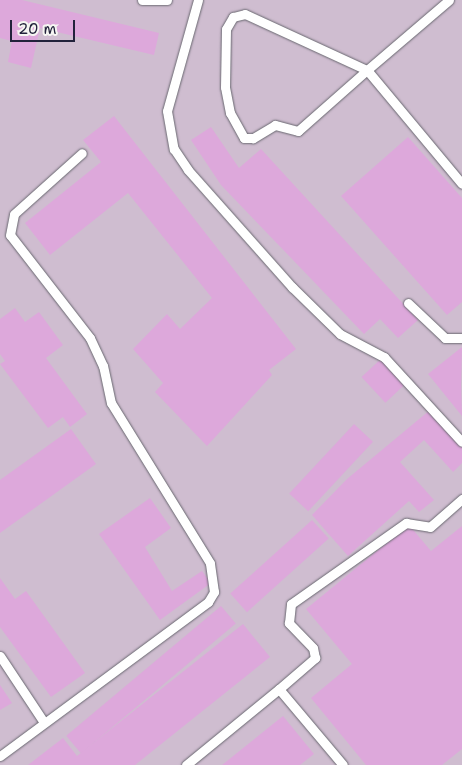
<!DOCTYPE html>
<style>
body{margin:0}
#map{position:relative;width:462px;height:765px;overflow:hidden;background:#ede9d1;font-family:"Shantell Sans",sans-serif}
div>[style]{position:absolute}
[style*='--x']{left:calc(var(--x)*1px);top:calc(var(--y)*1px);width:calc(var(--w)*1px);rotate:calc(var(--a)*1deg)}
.industrial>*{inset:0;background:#cfbdd0;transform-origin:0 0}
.building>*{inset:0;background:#dda8db;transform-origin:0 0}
.roads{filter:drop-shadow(0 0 1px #696870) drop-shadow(0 0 1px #696870)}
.service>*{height:9px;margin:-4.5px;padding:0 4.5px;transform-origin:4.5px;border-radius:4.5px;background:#fff}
span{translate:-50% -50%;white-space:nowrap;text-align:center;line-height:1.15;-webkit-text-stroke:4.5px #f6f6f2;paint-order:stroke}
.scale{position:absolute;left:10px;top:20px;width:65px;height:22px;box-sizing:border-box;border:2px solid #22223b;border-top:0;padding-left:6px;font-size:15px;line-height:18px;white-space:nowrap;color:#22223b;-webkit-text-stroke:4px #f6f6f2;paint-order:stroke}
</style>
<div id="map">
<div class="industrial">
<div style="left:0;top:0;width:462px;height:765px"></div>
</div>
<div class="building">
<div style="clip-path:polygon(0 0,22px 0,159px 33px,154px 55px,40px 28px,31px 68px,8px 62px,12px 41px,0 38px)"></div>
<div style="clip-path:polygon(114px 116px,296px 349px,269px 370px,272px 375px,207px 446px,155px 392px,163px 383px,133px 349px,167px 314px,180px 329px,212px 298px,128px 193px,50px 255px,25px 223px,101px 162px,83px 140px)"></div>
<div style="clip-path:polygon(211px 127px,239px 168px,261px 149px,418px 320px,398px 338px,380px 319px,364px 334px,221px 185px,191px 140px)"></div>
<div style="clip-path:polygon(408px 137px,462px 198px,462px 302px,447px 315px,341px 196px)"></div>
<div style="clip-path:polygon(15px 308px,25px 322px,39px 312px,63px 345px,46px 358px,87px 414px,70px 427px,63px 417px,48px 428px,0 364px,5px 361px,0 354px,0 319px)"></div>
<div style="clip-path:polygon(462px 347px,461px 385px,462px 416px,428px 374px)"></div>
<div style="left:382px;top:358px;width:35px;height:28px;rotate:47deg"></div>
<div style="clip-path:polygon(430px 410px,462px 445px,462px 463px,453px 472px,424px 440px,400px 462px,434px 500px,419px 512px,409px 501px,348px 556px,312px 515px,347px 479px)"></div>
<div style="left:354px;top:424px;width:26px;height:95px;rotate:43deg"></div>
<div style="clip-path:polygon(71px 429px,96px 464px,0 533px,0 480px)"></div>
<div style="clip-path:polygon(150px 498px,171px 528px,145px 547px,172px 591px,202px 571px,211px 583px,160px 620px,99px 534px)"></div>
<div style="left:312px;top:520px;width:25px;height:110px;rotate:48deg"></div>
<div style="clip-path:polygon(409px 525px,431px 551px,462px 526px,462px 749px,442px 765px,366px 765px,311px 698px,352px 664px,306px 609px)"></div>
<div style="clip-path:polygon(0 578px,15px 599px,26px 591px,85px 673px,51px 697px,0 627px)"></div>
<div style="left:221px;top:606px;width:23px;height:202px;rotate:50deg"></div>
<div style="clip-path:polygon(243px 624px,270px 657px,135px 765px,28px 765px,63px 738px,77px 756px)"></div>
<div style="clip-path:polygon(0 685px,12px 703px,0 710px)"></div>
<div style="clip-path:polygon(283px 716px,314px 754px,300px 765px,222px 765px)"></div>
</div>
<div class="roads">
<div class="service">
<div style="--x:142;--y:0;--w:25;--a:0"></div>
<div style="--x:198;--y:0;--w:115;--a:105.6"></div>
<div style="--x:167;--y:111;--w:39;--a:80"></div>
<div style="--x:174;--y:149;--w:25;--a:56"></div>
<div style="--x:188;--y:170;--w:157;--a:48.4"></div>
<div style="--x:292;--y:287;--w:67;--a:44.4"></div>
<div style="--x:340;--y:334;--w:50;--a:27.6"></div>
<div style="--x:384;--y:357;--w:115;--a:47.5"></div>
<div style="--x:449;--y:0;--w:108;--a:139.5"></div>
<div style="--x:367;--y:70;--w:92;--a:138.5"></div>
<div style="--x:298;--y:131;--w:24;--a:-165"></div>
<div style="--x:275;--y:125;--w:26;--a:149"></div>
<div style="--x:253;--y:138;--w:9;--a:180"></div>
<div style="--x:244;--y:138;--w:29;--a:-119"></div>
<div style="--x:230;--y:113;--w:26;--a:-101"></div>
<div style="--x:225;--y:87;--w:58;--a:-89"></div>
<div style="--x:226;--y:29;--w:14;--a:-60"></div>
<div style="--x:233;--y:17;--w:12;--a:-14"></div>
<div style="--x:245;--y:14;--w:134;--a:24.7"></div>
<div style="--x:367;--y:70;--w:148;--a:50.2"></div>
<div style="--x:408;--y:303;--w:51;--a:43.4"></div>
<div style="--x:445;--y:338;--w:17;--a:0"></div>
<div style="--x:0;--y:656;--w:78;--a:56.5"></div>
<div style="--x:279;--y:689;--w:48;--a:-40.7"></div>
<div style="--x:315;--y:658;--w:10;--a:-101"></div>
<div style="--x:313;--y:648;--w:35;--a:-134"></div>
<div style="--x:289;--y:623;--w:19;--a:-84"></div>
<div style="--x:291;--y:604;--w:141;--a:-35.2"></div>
<div style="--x:406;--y:523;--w:24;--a:9"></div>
<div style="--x:430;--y:527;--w:43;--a:-41.2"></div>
<div style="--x:0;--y:756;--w:259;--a:-36.5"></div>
<div style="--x:208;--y:602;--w:12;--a:-59"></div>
<div style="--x:214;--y:592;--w:29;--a:-98"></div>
<div style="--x:210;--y:563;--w:188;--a:-121.7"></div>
<div style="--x:111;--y:403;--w:38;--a:-102"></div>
<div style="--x:103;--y:366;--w:31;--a:-115"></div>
<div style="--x:90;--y:338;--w:130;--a:-127.8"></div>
<div style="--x:10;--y:235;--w:21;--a:-79"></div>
<div style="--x:14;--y:214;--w:91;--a:-41.9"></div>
<div style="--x:186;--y:765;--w:120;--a:-39.3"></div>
<div style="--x:279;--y:689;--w:99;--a:49.9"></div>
</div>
</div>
<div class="scale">20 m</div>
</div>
